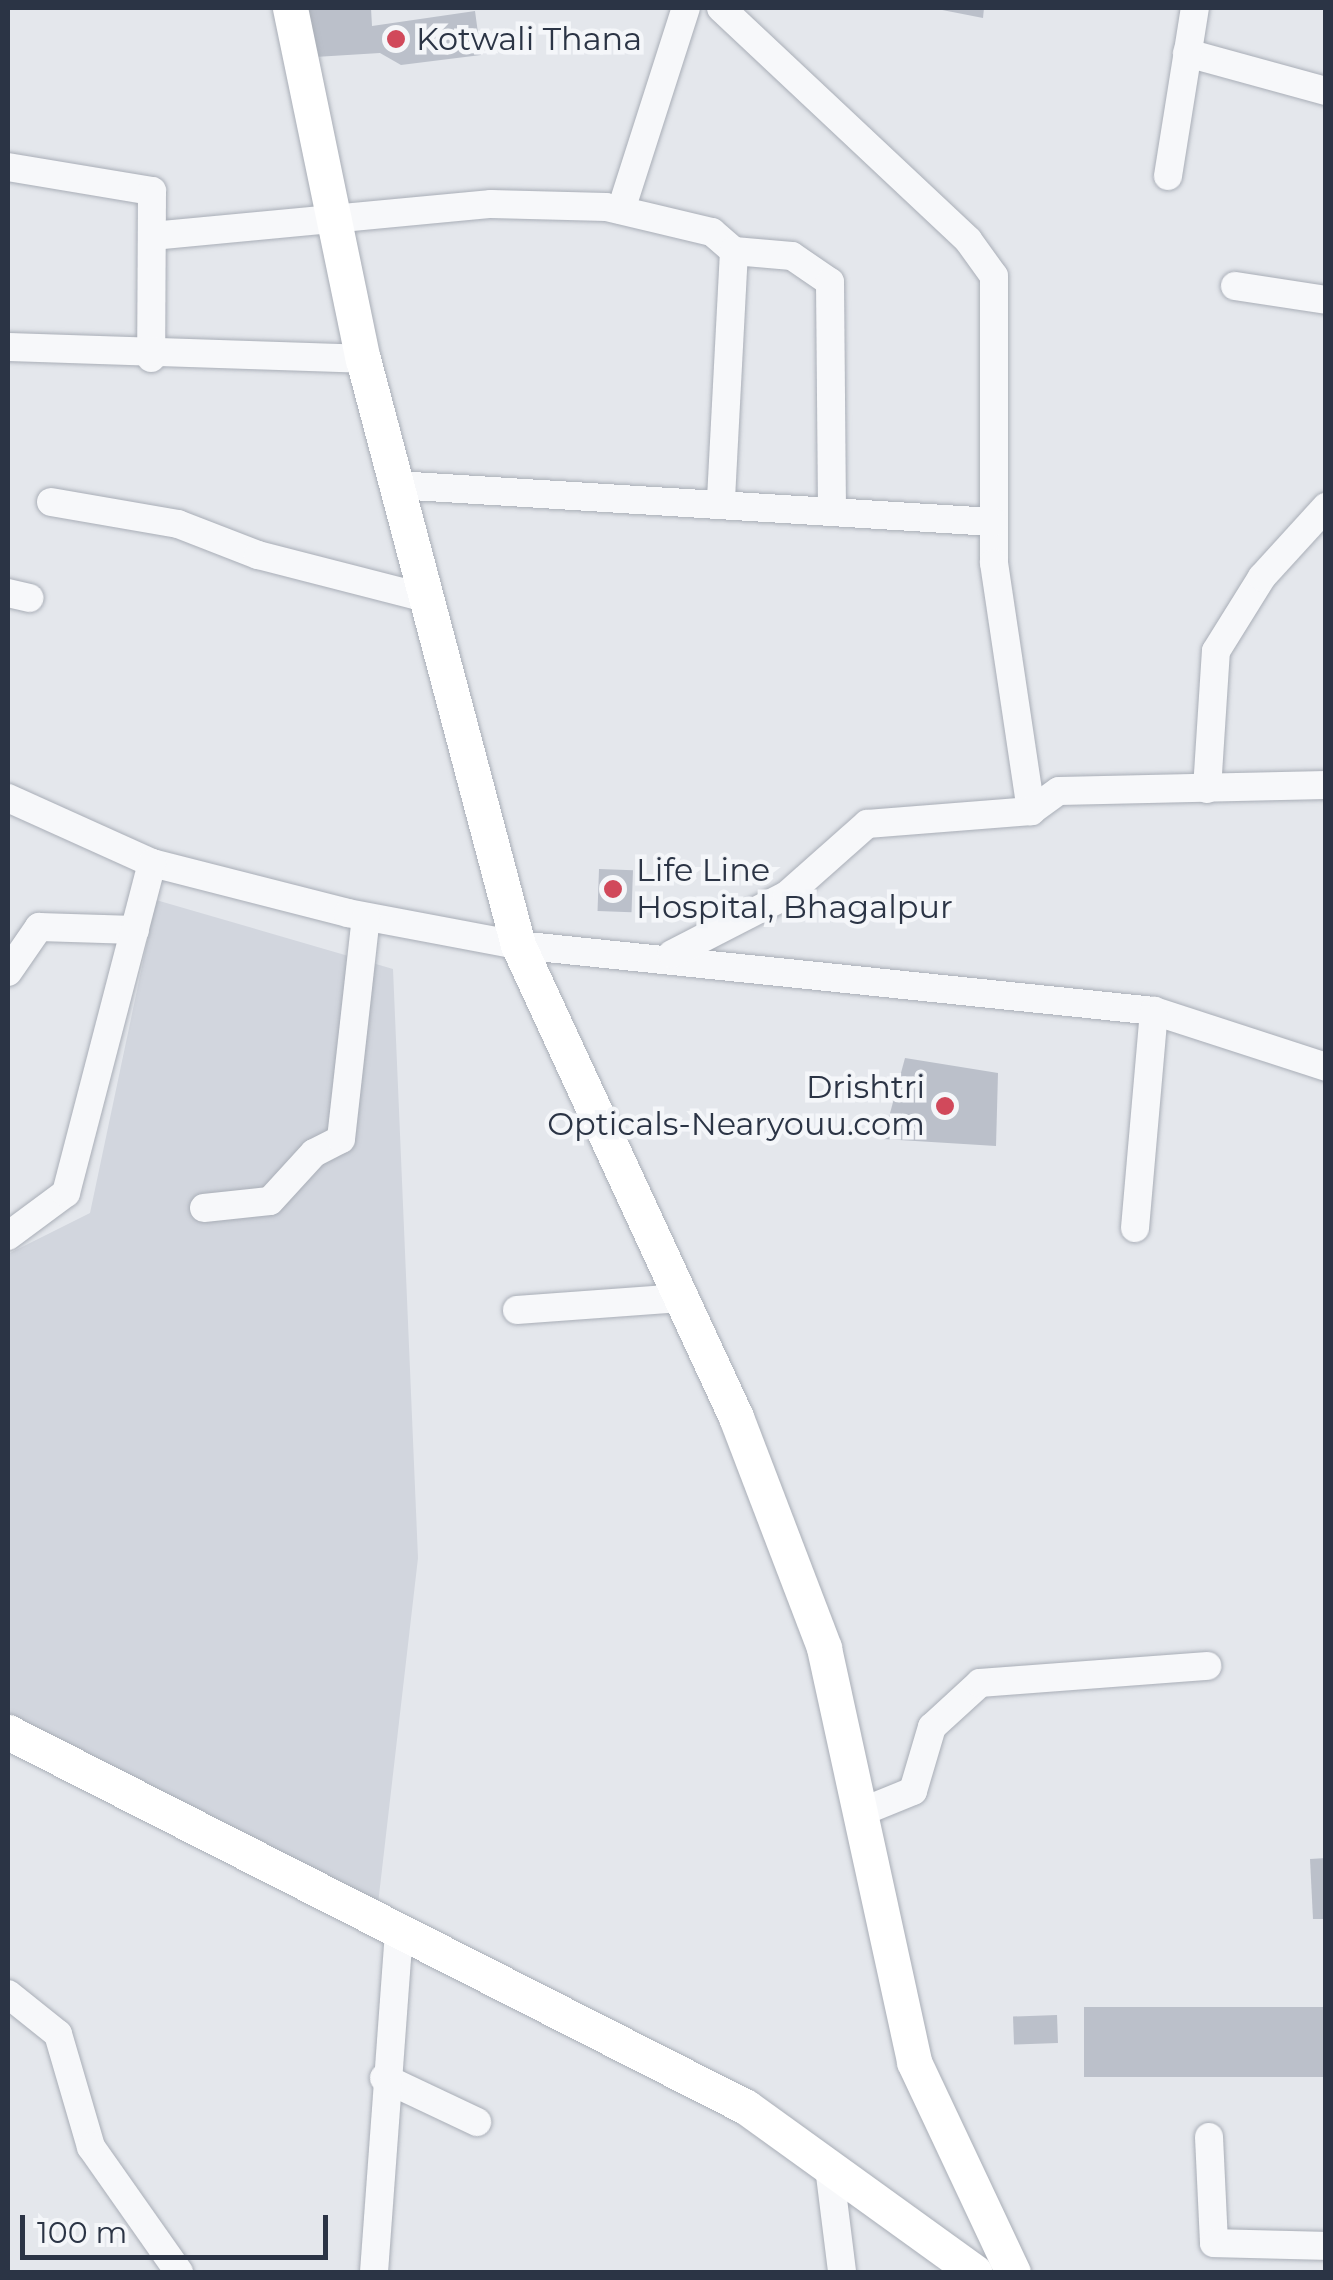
<!DOCTYPE html>
<style>
body{margin:0}
#map{position:relative;width:1333px;height:2280px;overflow:hidden;background:#e4e7ec;font-family:Montserrat,sans-serif}
div>[style]{position:absolute}
[style*='--x']{left:calc(var(--x)*1px);top:calc(var(--y)*1px);width:calc(var(--w)*1px);rotate:calc(var(--a)*1deg)}
.built>*{inset:0;background:#d2d6de}
.building>*{inset:0;background:#bbc0ca;transform-origin:0 0}
.roads{filter:drop-shadow(0 0 2px #a9aeb7) drop-shadow(0 0 2px #a9aeb7)}
.minor>*{height:28px;margin:-14px;padding:0 14px;transform-origin:14px;border-radius:14px;background:#f7f8fa}
.major>*{height:35px;margin:-17.5px;padding:0 17.5px;transform-origin:17.5px;border-radius:17.5px;background:#fff}
.dots>*{width:28px;height:28px;translate:-50% -50%;box-sizing:border-box;border:5px solid #f4f6f9;border-radius:50%}
span{translate:-50% -50%;white-space:nowrap;text-align:center;line-height:1.15;-webkit-text-stroke:9px #f4f6f9;paint-order:stroke}
.poi-label{font-size:32px;color:#2b3445}
.left{translate:0 -50%;text-align:left}
.right{translate:-100% -50%;text-align:right}
.frame{position:absolute;inset:0;border:10px solid #2b3445;pointer-events:none}
.scale{position:absolute;left:20px;top:2215px;width:308px;height:45px;box-sizing:border-box;border:5px solid #2b3445;border-top:0;padding-left:12px;font-size:30px;line-height:35px;white-space:nowrap;color:#2b3445;-webkit-text-stroke:8px #f4f6f9;paint-order:stroke}
</style>
<div id="map">
<div class="built">
<div style="clip-path:polygon(156px 900px,393px 969px,418px 1558px,378px 1904px,8px 1716px,8px 1254px,90px 1213px)"></div>
</div>
<div class="building">
<div style="clip-path:polygon(309px 8px,371px 8px,372px 26px,475px 11px,481px 55px,401px 65px,380px 53px,315px 57px)"></div>
<div style="clip-path:polygon(932px 8px,984px 8px,983px 18px)"></div>
<div style="left:599px;top:869px;width:34px;height:42px;rotate:2deg"></div>
<div style="clip-path:polygon(905px 1058px,998px 1073px,996px 1146px,883px 1139px)"></div>
<div style="clip-path:polygon(1326px 1858px,1326px 1919px,1313px 1919px,1310px 1859px)"></div>
<div style="left:1326px;top:2007px;width:70px;height:242px;rotate:90deg"></div>
<div style="left:1057px;top:2015px;width:28px;height:44px;rotate:88deg"></div>
</div>
<div class="roads">
<div class="minor">
<div style="--x:721;--y:8;--w:339;--a:43.2"></div>
<div style="--x:968;--y:240;--w:44;--a:54.2"></div>
<div style="--x:994;--y:276;--w:287;--a:90"></div>
<div style="--x:994;--y:563;--w:251;--a:81.5"></div>
<div style="--x:1187;--y:53;--w:144;--a:15.3"></div>
<div style="--x:8;--y:167;--w:146;--a:9.5"></div>
<div style="--x:152;--y:191;--w:167;--a:90.3"></div>
<div style="--x:1168;--y:176;--w:170;--a:-80.9"></div>
<div style="--x:621;--y:210;--w:212;--a:-72.2"></div>
<div style="--x:152;--y:236;--w:341;--a:-5.4"></div>
<div style="--x:491;--y:204;--w:115;--a:1.5"></div>
<div style="--x:606;--y:207;--w:109;--a:13.3"></div>
<div style="--x:712;--y:232;--w:29;--a:41"></div>
<div style="--x:734;--y:251;--w:251;--a:93"></div>
<div style="--x:734;--y:251;--w:58;--a:4.9"></div>
<div style="--x:792;--y:256;--w:46;--a:34.4"></div>
<div style="--x:830;--y:282;--w:228;--a:89.5"></div>
<div style="--x:1235;--y:286;--w:92;--a:8.7"></div>
<div style="--x:8;--y:347;--w:355;--a:1.9"></div>
<div style="--x:396;--y:485;--w:598;--a:3.55"></div>
<div style="--x:51;--y:502;--w:129;--a:9.8"></div>
<div style="--x:178;--y:524;--w:86;--a:21.2"></div>
<div style="--x:258;--y:555;--w:169;--a:14.4"></div>
<div style="--x:8;--y:593;--w:22;--a:13"></div>
<div style="--x:1207;--y:789;--w:138;--a:-86.3"></div>
<div style="--x:1216;--y:651;--w:87;--a:-58.1"></div>
<div style="--x:1262;--y:577;--w:95;--a:-47.6"></div>
<div style="--x:8;--y:798;--w:158;--a:24.3"></div>
<div style="--x:152;--y:863;--w:202;--a:14.3"></div>
<div style="--x:348;--y:913;--w:173;--a:10.7"></div>
<div style="--x:518;--y:945;--w:639;--a:5.92"></div>
<div style="--x:1154;--y:1011;--w:181;--a:18"></div>
<div style="--x:672;--y:954;--w:129;--a:-27.2"></div>
<div style="--x:787;--y:895;--w:107;--a:-41.6"></div>
<div style="--x:867;--y:824;--w:165;--a:-4.5"></div>
<div style="--x:1031;--y:811;--w:34;--a:-36"></div>
<div style="--x:1059;--y:791;--w:267;--a:-1.3"></div>
<div style="--x:8;--y:972;--w:55;--a:-55.4"></div>
<div style="--x:39;--y:927;--w:96;--a:1.8"></div>
<div style="--x:204;--y:1208;--w:66;--a:-6.1"></div>
<div style="--x:270;--y:1201;--w:65;--a:-47.5"></div>
<div style="--x:314;--y:1153;--w:30;--a:-27"></div>
<div style="--x:341;--y:1139;--w:223;--a:-83.6"></div>
<div style="--x:1135;--y:1228;--w:218;--a:-85"></div>
<div style="--x:8;--y:1236;--w:72;--a:-36.6"></div>
<div style="--x:66;--y:1193;--w:341;--a:-75.4"></div>
<div style="--x:517;--y:1310;--w:164;--a:-4.2"></div>
<div style="--x:864;--y:1811;--w:53;--a:-22.2"></div>
<div style="--x:913;--y:1791;--w:67;--a:-73.5"></div>
<div style="--x:932;--y:1727;--w:65;--a:-42.5"></div>
<div style="--x:980;--y:1683;--w:228;--a:-4.3"></div>
<div style="--x:8;--y:1994;--w:64;--a:38.7"></div>
<div style="--x:58;--y:2034;--w:118;--a:73.7"></div>
<div style="--x:91;--y:2147;--w:153;--a:54.9"></div>
<div style="--x:384;--y:2078;--w:103;--a:25.3"></div>
<div style="--x:1209;--y:2137;--w:106;--a:87.3"></div>
<div style="--x:1214;--y:2243;--w:112;--a:1.5"></div>
<div style="--x:829;--y:2167;--w:106;--a:82.9"></div>
<div style="--x:374;--y:2272;--w:343;--a:-85.8"></div>
</div>
<div class="major">
<div style="--x:290;--y:8;--w:359;--a:78.3"></div>
<div style="--x:363;--y:359;--w:606;--a:75.18"></div>
<div style="--x:518;--y:945;--w:520;--a:65.21"></div>
<div style="--x:736;--y:1417;--w:247;--a:69.1"></div>
<div style="--x:824;--y:1648;--w:424;--a:77.7"></div>
<div style="--x:914;--y:2062;--w:232;--a:64.8"></div>
<div style="--x:8;--y:1732;--w:828;--a:26.94"></div>
<div style="--x:746;--y:2107;--w:282;--a:35.8"></div>
</div>
</div>
<div class="dots">
<div style="left:396px;top:39px;background:#d1495b"></div>
<div style="left:613px;top:889px;background:#d1495b"></div>
<div style="left:945px;top:1106px;background:#d1495b"></div>
</div>
<div class="poi-label">
<span class="left" style="left:416px;top:39px">Kotwali Thana</span>
<span class="left" style="left:636px;top:889px">Life Line<br>Hospital, Bhagalpur</span>
<span class="right" style="left:925px;top:1106px">Drishtri<br>Opticals-Nearyouu.com</span>
</div>
<div class="frame"></div>
<div class="scale">100 m</div>
</div>
